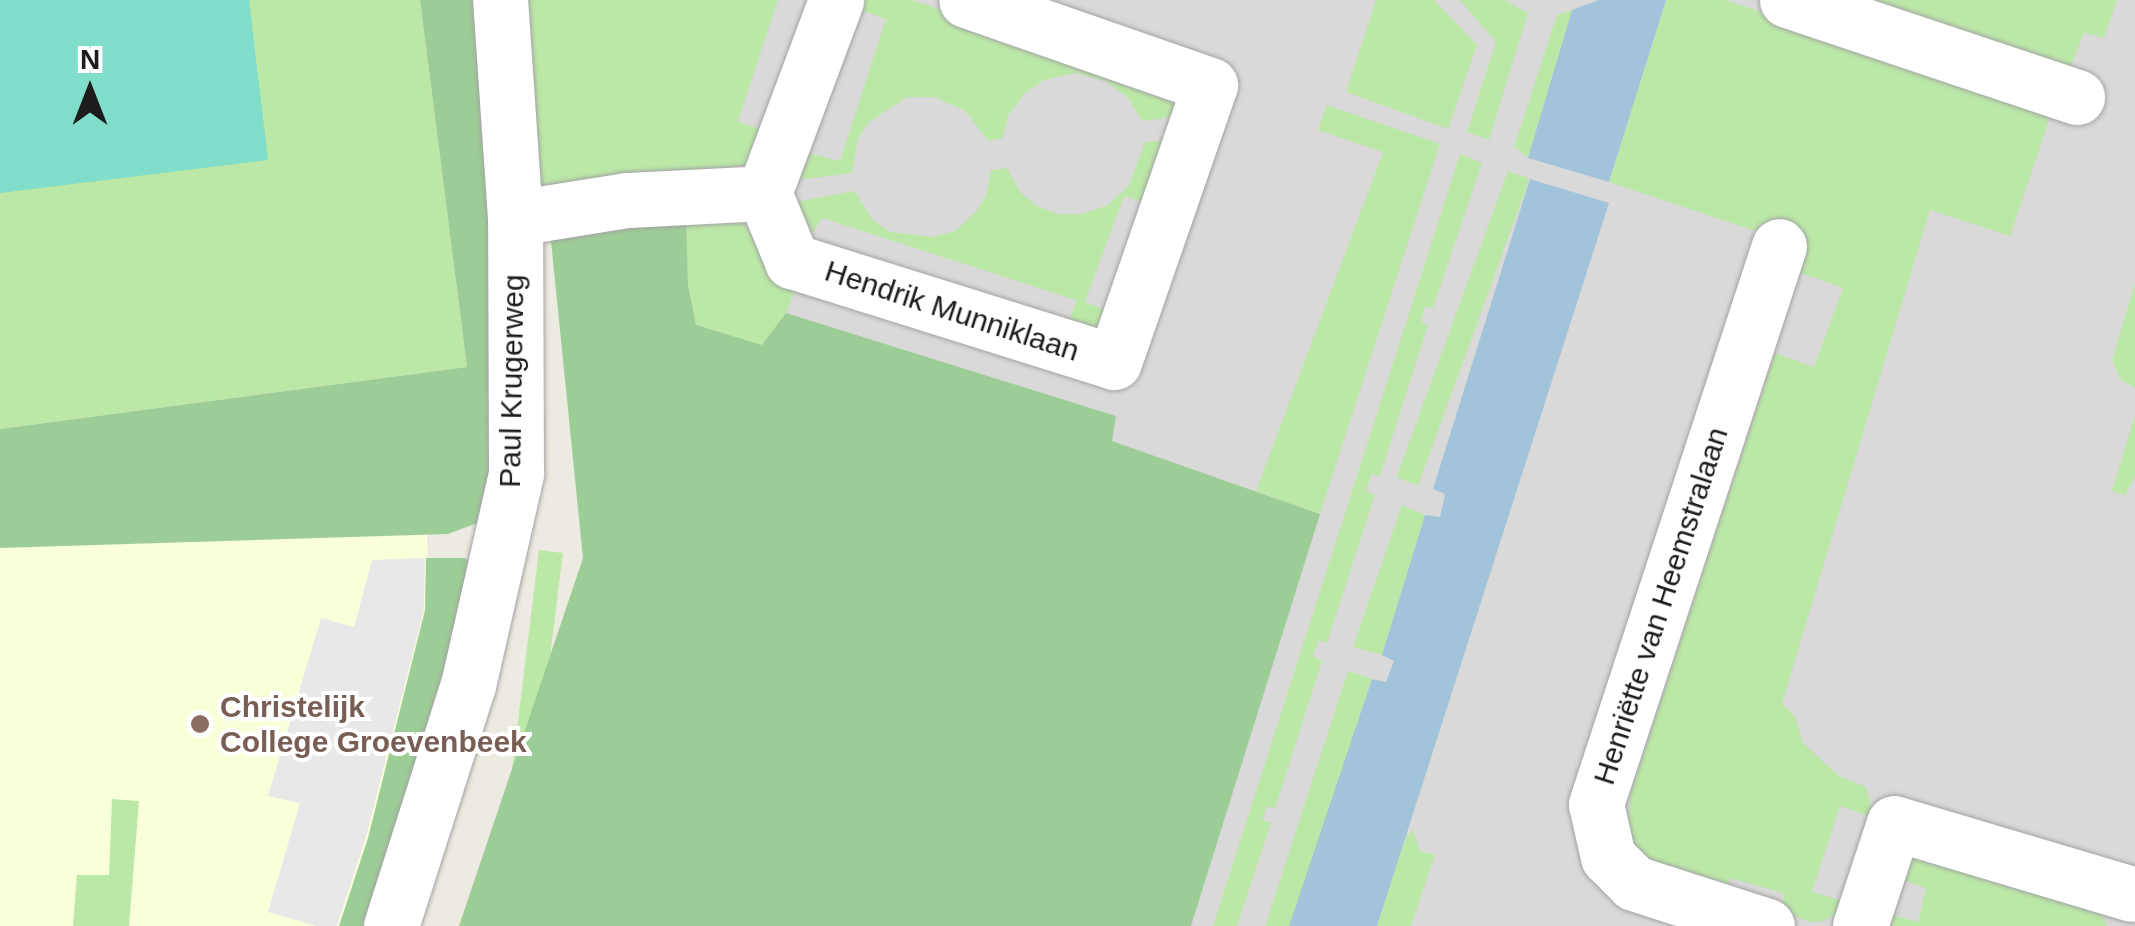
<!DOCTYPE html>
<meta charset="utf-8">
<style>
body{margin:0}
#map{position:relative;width:2135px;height:926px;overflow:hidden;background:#edebe1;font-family:Arial,sans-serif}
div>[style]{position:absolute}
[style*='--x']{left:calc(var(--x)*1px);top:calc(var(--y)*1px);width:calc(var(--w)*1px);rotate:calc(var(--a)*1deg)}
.residential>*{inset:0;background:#dad9d9}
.education>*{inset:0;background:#f8ffd9}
.grass>*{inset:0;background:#bbe8a7;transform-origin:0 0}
.forest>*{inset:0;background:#9dcd96}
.pitch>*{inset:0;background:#7fddc9}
.parking>*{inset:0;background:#e8e8e8}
.water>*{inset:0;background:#a1c4db}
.roads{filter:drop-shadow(0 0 2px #a3a3a3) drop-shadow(0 0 2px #a3a3a3)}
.minor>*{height:55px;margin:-27.5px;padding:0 27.5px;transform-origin:27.5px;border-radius:27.5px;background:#fff}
.dots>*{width:28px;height:28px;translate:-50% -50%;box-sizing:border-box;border:5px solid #fff;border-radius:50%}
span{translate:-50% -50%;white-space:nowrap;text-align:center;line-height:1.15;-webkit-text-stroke:8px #fff;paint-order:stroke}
.street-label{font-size:30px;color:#1c1c1c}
.education-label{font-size:30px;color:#785e54;font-weight:700}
.left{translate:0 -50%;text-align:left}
.north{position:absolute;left:40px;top:40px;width:100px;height:100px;-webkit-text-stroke:8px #fff;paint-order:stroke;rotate:0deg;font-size:28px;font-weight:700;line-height:40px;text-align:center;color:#1c1c1c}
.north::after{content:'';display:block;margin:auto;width:35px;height:45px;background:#1c1c1c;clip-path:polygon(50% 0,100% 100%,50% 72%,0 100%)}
</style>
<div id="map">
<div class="residential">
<div style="clip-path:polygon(531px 0,2135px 0,2135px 926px,494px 926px,612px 542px)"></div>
</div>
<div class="education">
<div style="clip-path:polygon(427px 531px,428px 609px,372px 838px,343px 926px,0 926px,0 547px)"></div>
</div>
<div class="grass">
<div style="clip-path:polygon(0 0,420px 0,467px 367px,0 429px)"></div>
<div style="clip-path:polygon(525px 0,778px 0,738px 121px,769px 133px,748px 165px,539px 186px)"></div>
<div style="clip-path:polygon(860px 0,912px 0,1165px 84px,1177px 95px,1182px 116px,1142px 121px,1128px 98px,1107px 82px,1077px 73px,1044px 80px,1025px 93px,1008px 116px,1003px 138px,988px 141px,965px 111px,934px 97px,907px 97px,869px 122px,858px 139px,852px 173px,799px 180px,809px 153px,840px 161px,886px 19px,855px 8px)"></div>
<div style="clip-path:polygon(1376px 0,1434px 0,1477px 45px,1448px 129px,1346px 92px)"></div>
<div style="clip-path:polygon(1460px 0,1504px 0,1528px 13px,1489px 140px,1467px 132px,1496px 42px)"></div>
<div style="clip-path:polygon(1666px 0,1725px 0,2054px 106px,2010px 236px,1930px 210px,1782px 704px,1795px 716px,1803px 743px,1839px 776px,1866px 787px,1870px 801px,1871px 817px,1840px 806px,1812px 892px,1843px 901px,1837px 912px,1824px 921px,1810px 922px,1780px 910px,1785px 894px,1731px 878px,1721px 897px,1637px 857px,1628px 828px,1631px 792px,1775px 353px,1814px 367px,1843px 288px,1796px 271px,1803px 247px,1609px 182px)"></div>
<div style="clip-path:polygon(1842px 0,2117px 0,2104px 38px,2084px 33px,2068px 74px)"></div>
<div style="clip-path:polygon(1572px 10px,1528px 158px,1514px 147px,1557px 15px)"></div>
<div style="clip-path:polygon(1327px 105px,1440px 144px,1320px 514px,1256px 491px,1383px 152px,1318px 130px)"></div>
<div style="clip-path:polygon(1178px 139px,1151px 205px,1124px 196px,1085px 302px,1120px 316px,1102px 333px,1067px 330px,1076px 300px,822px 218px,805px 245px,790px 203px,855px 191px,872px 219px,890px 232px,933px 237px,955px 231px,976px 212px,986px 195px,991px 170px,1007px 168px,1020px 192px,1037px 206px,1057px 214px,1081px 214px,1106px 206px,1129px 186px,1145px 142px)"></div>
<div style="clip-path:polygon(1460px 154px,1482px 163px,1433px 308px,1425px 307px,1421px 322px,1428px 325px,1380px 476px,1372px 474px,1366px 491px,1375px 495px,1327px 643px,1319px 640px,1313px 656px,1322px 661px,1275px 809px,1267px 806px,1262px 820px,1271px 823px,1237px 926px,1213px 926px)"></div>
<div style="left:1508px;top:171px;width:23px;height:326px;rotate:20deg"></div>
<div style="clip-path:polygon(686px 214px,716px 215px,743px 223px,797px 285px,786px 313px,762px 346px,696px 325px,688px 285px)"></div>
<div style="clip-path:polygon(2135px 284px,2135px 388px,2120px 379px,2112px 360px)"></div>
<div style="clip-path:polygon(2135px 415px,2135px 477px,2125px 495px,2112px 491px)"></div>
<div style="clip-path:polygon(1402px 505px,1425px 515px,1382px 655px,1353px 647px)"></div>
<div style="left:539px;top:550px;width:24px;height:396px;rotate:7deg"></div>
<div style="left:1348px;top:671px;width:25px;height:268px;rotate:18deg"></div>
<div style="clip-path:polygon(112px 799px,139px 801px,129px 926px,73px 926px,77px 875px,109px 875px)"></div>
<div style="clip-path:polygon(1413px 829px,1420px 851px,1435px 855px,1411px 926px,1377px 926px,1402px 843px)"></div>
<div style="clip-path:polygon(1920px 855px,2102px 912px,2107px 926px,1885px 926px,1885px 913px,1918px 922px,1926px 888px,1897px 878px,1905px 864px)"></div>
</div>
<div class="forest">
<div style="clip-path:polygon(420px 0,475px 0,497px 375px,488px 519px,448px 534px,0 548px,0 429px,467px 367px)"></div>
<div style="clip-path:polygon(686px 214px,688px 285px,696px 325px,762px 345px,786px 313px,1116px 416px,1112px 441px,1320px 514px,1191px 926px,459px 926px,583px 558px,550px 231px)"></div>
<div style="clip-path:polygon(426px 558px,465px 558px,473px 565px,473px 576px,364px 926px,339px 926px,368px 838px,425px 610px)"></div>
</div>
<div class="pitch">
<div style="clip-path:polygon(0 0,249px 0,268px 160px,0 193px)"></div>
</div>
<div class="parking">
<div style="clip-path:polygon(425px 558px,424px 610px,366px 837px,337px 926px,317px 926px,268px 912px,300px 803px,268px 796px,321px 618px,354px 627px,372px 560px)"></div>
</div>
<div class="water">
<div style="clip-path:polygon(1599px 0,1666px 0,1609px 182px,1528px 158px,1572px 10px)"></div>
<div style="clip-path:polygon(1530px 179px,1609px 203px,1377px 926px,1289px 926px,1372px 679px,1386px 682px,1394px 661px,1382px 655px,1425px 515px,1440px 517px,1445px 494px,1433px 489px)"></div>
</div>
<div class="roads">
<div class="minor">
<div style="--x:1787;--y:0;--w:306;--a:18.5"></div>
<div style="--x:764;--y:193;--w:74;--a:67.6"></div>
<div style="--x:792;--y:261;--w:337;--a:17.4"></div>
<div style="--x:1114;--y:362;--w:293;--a:-70.9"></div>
<div style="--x:1210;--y:85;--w:258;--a:-160.8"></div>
<div style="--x:515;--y:218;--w:114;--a:-9.1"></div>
<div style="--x:628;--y:200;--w:136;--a:-2.9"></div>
<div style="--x:764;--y:193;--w:206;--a:-69.5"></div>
<div style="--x:391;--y:926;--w:253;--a:-72.3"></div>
<div style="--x:468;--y:685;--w:217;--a:-77.2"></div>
<div style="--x:516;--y:473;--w:255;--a:-90.2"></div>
<div style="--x:515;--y:218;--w:219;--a:-93.9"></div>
<div style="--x:1767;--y:926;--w:140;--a:-162.1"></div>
<div style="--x:1634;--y:883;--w:37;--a:-135"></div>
<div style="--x:1608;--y:857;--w:54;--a:-102.8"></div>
<div style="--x:1596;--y:804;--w:587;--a:-71.84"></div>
<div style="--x:1860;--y:926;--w:108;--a:-71.7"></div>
<div style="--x:1894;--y:823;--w:248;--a:16.6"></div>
</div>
</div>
<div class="dots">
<div style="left:200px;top:724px;background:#8d6e63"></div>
</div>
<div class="street-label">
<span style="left:952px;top:311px;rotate:18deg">Hendrik Munniklaan</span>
<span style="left:512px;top:381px;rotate:-89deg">Paul Krugerweg</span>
<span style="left:1661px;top:606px;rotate:-72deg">Henriëtte van Heemstralaan</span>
</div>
<div class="education-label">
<span class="left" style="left:220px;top:724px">Christelijk<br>College Groevenbeek</span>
</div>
<div class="north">N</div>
</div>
